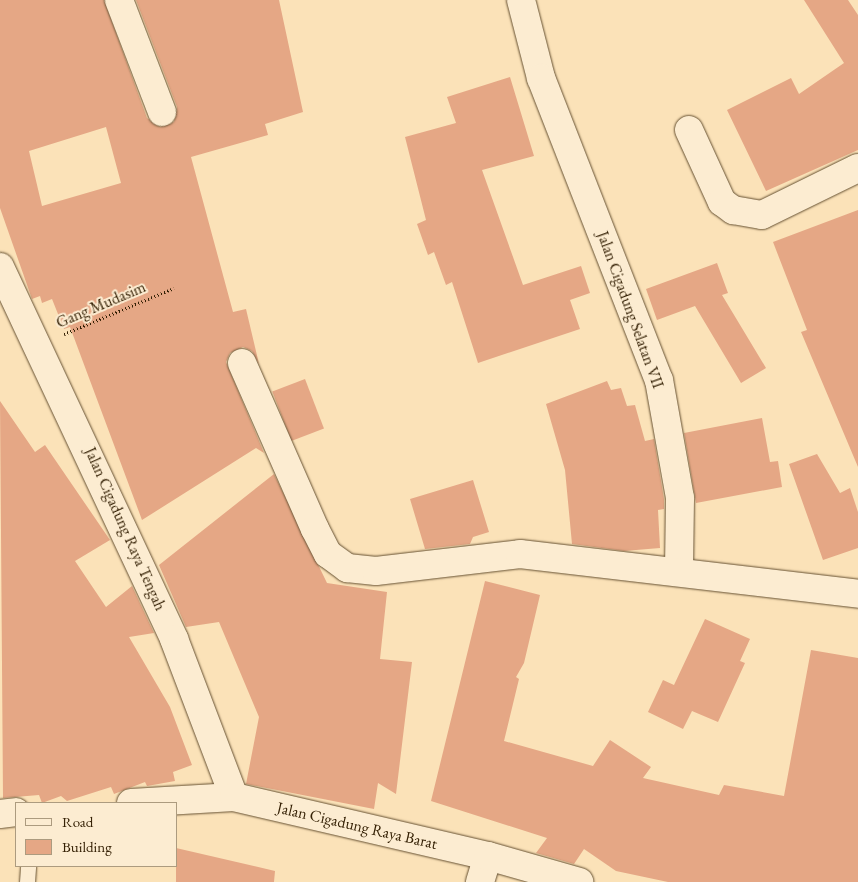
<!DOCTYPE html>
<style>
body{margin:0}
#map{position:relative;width:858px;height:882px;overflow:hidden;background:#fbe2b8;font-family:"EB Garamond",serif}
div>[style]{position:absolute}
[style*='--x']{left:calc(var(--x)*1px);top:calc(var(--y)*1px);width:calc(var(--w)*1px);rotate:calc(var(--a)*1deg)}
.building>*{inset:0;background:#e5a785;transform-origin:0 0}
.path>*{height:3px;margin-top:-1.5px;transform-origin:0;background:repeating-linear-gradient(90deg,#352105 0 1px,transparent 0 3.5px)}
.roads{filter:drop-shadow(0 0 1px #665132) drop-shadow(0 0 1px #665132)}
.service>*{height:15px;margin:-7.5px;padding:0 7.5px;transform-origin:7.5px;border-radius:7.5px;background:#fcecd1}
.minor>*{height:28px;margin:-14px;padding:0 14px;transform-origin:14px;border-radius:14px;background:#fcecd1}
.tertiary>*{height:28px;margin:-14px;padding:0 14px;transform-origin:14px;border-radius:14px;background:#fcecd1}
span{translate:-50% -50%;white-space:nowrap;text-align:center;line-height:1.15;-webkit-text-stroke:4px #fcecd1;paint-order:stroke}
.street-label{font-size:16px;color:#352105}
.legend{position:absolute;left:15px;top:802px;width:162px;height:65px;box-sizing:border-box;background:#fcecd1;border:1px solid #ac9b7f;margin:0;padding:6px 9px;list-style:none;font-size:15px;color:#352105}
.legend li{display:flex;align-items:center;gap:10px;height:25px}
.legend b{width:25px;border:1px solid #ac9b7f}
</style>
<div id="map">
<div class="building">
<div style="clip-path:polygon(evenodd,0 0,104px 0,147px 118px,160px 127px,174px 122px,177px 107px,136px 0,279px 0,303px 112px,265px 124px,268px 135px,191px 157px,233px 312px,246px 309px,259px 364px,252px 351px,243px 347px,230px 353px,226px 362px,264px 453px,256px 448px,142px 520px,70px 327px,64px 329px,52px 299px,42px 303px,40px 296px,32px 299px,0 208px,0 0,106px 127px,121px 183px,42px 206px,29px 151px,106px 127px)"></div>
<div style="clip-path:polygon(804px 0,848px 0,858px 15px,858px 150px,766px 191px,727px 110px,791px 78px,799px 94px,844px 63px)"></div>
<div style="clip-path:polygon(510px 77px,534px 156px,482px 170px,523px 285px,581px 266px,590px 293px,570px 300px,580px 329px,478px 363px,452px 282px,446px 285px,434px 252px,428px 255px,417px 224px,426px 220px,405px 137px,456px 123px,447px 97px)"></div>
<div style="clip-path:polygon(858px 210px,858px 467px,801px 332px,807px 330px,773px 242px)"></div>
<div style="clip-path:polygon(717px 263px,728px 293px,722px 295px,766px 368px,741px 383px,695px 306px,657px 320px,646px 289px)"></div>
<div style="left:305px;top:379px;width:53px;height:35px;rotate:69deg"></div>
<div style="clip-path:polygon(607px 381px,611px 390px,621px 388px,627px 406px,635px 405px,645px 441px,654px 439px,664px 499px,664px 509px,658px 510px,660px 548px,624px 551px,572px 544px,565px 470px,546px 404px)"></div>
<div style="clip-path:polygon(0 401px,35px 452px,45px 445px,110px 540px,75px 561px,106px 607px,132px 586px,154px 633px,129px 637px,170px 707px,192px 765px,173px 772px,175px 781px,147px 786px,145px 782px,114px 794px,111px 787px,67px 801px,61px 796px,42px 803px,39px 795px,3px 798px)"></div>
<div style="clip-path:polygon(762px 418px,770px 462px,778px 461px,782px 487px,696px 503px,684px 433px)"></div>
<div style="clip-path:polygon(817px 454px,840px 493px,850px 488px,858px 512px,858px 548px,823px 560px,789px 464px)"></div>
<div style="clip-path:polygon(274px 474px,327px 583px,387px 592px,380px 659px,412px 662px,396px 794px,378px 783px,374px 809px,246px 784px,259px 717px,219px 622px,186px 627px,159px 565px)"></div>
<div style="clip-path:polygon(473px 480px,489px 532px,473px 537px,470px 544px,425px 549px,410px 499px)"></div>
<div style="clip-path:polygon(485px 581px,540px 595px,524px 663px,516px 677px,519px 679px,504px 741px,593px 766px,610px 740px,651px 767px,643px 778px,719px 795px,724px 785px,784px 796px,811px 650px,858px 658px,858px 882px,668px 882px,616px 871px,584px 849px,574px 864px,536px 853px,547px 838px,431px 801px)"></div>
<div style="clip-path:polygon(705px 619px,750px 639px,740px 661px,745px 663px,718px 722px,692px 711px,683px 729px,648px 712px,663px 680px,674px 685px)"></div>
<div style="clip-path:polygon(176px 848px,275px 871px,274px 882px,176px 882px)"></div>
</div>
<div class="path">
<div style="--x:64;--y:334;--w:119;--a:-22.7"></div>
</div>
<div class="roads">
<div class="service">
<div style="--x:27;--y:882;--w:16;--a:-86"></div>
</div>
<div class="minor">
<div style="--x:119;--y:0;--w:120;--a:69"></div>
<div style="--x:521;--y:0;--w:81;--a:75.6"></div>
<div style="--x:541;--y:78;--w:324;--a:68.7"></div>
<div style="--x:659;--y:380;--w:120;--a:79.9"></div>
<div style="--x:680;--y:498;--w:73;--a:90.8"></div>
<div style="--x:689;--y:130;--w:79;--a:65.4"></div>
<div style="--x:722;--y:202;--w:14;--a:36"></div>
<div style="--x:733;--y:210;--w:29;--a:10"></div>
<div style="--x:762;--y:215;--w:107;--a:-26.1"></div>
<div style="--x:0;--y:267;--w:411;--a:64.9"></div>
<div style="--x:174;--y:639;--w:169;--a:69.2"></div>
<div style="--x:242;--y:363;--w:181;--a:66.3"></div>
<div style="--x:315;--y:529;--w:28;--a:63"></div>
<div style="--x:328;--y:554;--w:24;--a:36"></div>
<div style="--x:347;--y:568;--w:29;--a:6"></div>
<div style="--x:376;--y:571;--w:145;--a:-6.7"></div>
<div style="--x:520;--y:554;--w:340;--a:6.7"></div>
<div style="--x:480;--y:882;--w:27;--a:-73"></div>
</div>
<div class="tertiary">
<div style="--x:131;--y:803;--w:103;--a:-3.3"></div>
<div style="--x:234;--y:797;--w:261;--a:13.1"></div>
<div style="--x:488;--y:856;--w:95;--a:15.9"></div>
<div style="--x:0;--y:814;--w:16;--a:-7"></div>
</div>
</div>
<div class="street-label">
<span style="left:101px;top:305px;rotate:-23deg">Gang Mudasim</span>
<span style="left:630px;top:310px;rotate:70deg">Jalan Cigadung Selatan VII</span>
<span style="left:125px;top:529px;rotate:66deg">Jalan Cigadung Raya Tengah</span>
<span style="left:357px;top:826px;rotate:13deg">Jalan Cigadung Raya Barat</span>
</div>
<ul class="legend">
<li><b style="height:6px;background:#fcecd1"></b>Road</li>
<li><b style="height:14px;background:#e5a785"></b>Building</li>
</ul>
</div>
